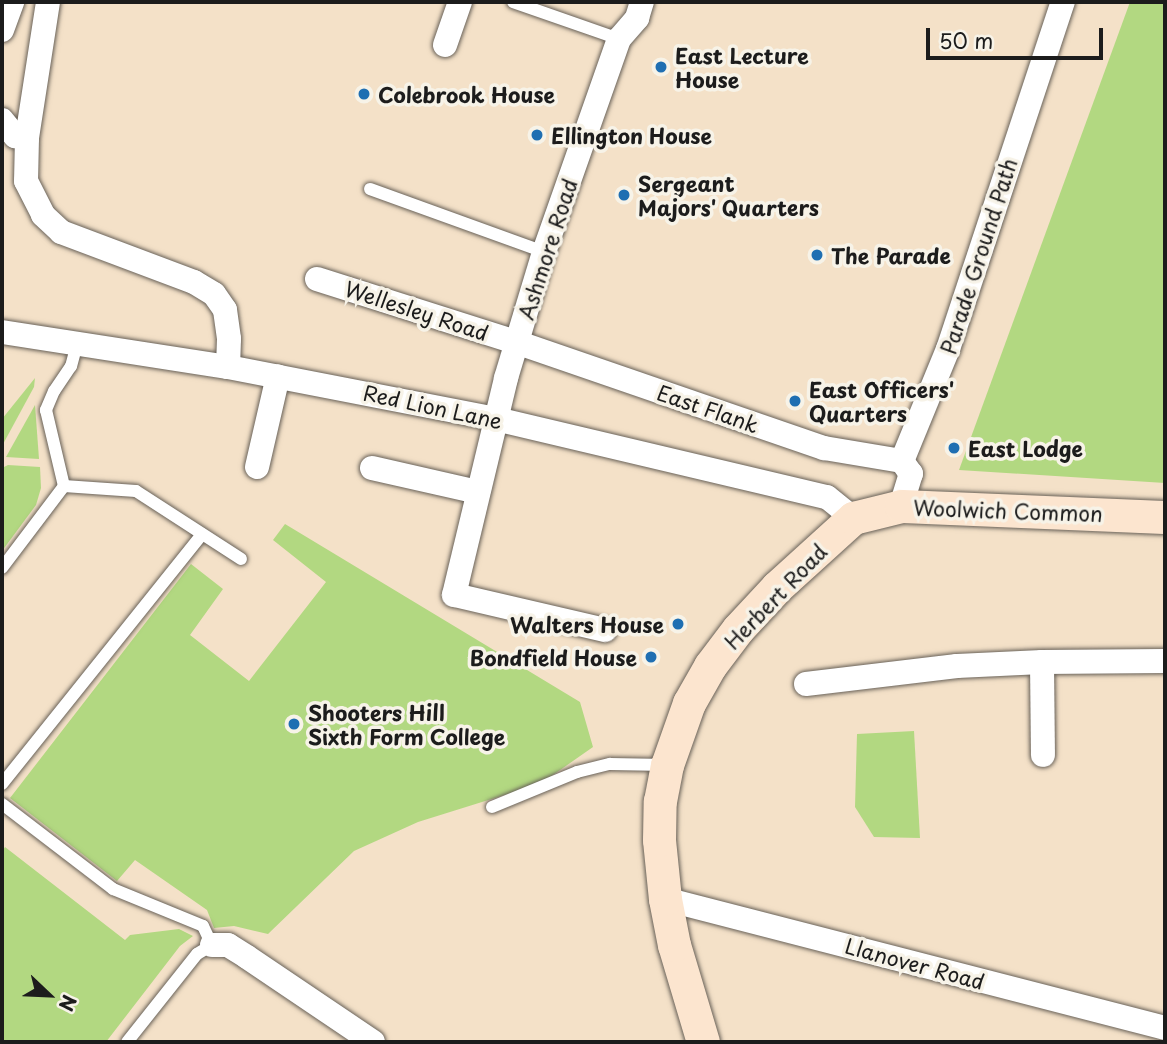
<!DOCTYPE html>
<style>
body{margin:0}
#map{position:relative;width:1167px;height:1044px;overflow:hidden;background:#f4e1c8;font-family:"Playpen Sans",sans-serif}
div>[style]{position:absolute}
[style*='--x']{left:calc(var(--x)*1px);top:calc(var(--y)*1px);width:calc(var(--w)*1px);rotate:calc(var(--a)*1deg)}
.green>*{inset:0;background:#b2d881}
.roads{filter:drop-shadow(0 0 2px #686158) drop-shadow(0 0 2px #686158)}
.lane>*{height:12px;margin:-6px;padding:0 6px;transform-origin:6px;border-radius:6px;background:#fff}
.street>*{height:24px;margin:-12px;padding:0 12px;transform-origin:12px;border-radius:12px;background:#fff}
.secondary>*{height:33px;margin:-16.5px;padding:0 16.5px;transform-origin:16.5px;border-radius:16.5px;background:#fce5cf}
.dots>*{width:19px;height:19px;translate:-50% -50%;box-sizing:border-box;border:4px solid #f7f3e8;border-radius:50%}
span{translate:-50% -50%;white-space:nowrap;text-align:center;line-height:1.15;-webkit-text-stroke:7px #f7f3e8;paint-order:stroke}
.poi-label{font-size:21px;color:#1c1c1c;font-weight:700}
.left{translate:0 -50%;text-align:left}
.right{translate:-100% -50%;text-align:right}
.street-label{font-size:21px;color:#1c1c1c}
.frame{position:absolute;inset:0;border:4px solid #1c1c1c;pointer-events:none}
.north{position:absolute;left:14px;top:960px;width:70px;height:70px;-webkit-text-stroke:5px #f7f3e8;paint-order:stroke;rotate:113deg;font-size:19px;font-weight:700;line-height:28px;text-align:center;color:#1c1c1c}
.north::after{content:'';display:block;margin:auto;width:24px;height:32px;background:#1c1c1c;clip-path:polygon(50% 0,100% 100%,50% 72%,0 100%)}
.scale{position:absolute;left:926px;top:28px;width:177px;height:32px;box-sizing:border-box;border:4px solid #1c1c1c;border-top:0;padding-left:9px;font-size:21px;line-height:24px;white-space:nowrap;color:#1c1c1c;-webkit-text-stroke:5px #f7f3e8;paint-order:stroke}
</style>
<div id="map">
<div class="green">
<div style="clip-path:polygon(1130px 2px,1165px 2px,1165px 483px,959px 470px)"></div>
<div style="clip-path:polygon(35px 378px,34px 387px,2px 446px,2px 419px)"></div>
<div style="clip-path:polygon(35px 405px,39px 459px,6px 457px)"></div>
<div style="clip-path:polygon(8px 465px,40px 467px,41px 488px,36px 505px,2px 551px,2px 468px)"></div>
<div style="clip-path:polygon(285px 524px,580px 702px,593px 747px,540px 784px,418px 822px,354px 851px,268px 934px,234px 926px,214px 928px,207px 910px,135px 860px,117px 881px,10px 798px,191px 564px,223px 589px,190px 635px,249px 681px,326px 582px,273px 540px)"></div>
<div style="clip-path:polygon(914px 731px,920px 838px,874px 837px,855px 807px,857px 734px)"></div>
<div style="clip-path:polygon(5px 847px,125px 940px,130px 935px,179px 929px,193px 936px,180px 946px,106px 1042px,2px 1042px,2px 852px)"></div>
</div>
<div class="roads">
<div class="lane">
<div style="--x:513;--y:2;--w:112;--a:19.2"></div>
<div style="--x:370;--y:189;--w:185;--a:19.9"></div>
<div style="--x:77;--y:344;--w:23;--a:105"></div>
<div style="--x:71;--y:366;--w:30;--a:124"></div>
<div style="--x:54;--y:391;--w:21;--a:113"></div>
<div style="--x:46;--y:410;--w:78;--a:76.7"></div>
<div style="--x:64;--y:486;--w:72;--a:4"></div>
<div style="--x:136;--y:491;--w:125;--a:32.9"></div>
<div style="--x:2;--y:568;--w:103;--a:-52.9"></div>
<div style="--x:2;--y:784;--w:320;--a:-51.3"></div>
<div style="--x:2;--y:804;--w:140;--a:37.4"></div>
<div style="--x:113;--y:889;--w:97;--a:22.3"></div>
<div style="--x:203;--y:926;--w:21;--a:65"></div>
<div style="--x:212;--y:945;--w:17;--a:149"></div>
<div style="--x:197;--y:954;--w:112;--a:128.5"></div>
<div style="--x:492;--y:807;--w:92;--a:-22.4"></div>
<div style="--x:577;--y:772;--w:34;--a:-14"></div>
<div style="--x:610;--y:764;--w:57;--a:1"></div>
</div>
<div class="street">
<div style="--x:48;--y:2;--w:138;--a:98.8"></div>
<div style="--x:27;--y:138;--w:43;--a:91.3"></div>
<div style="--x:26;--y:181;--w:38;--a:63"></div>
<div style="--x:43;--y:215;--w:25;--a:43"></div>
<div style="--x:61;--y:232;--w:142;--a:20.6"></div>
<div style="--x:194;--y:282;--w:23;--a:31"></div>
<div style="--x:214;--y:294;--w:19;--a:55"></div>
<div style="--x:225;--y:310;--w:29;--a:82"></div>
<div style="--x:229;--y:339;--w:28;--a:92"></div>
<div style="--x:2;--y:30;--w:30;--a:-70"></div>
<div style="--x:445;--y:45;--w:46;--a:-70.8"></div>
<div style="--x:2;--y:120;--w:21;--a:51"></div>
<div style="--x:15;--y:136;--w:12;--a:9"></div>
<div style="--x:317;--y:279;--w:209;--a:17.6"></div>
<div style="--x:516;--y:342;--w:326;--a:19"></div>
<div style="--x:824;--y:448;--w:79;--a:9.5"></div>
<div style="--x:2;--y:332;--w:229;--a:8.8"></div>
<div style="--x:228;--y:367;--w:273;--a:11"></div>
<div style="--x:496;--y:419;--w:340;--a:13.3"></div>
<div style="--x:827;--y:497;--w:33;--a:39"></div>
<div style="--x:257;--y:467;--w:93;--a:-77"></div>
<div style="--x:372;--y:468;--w:109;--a:12.8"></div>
<div style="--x:901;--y:506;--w:34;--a:-73"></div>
<div style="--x:911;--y:474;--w:16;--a:-125"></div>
<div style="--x:902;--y:461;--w:121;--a:-67.7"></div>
<div style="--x:948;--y:349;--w:366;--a:-71.7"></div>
<div style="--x:605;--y:630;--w:155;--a:-166.9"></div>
<div style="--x:454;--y:595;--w:223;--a:-76.5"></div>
<div style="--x:506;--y:378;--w:132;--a:-73.2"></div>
<div style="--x:544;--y:252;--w:226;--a:-70.6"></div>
<div style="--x:619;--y:39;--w:28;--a:-49"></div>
<div style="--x:637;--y:18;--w:17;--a:-73"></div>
<div style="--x:1042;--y:662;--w:123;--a:-0.5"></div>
<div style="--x:806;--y:684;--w:152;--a:-6.8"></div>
<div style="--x:957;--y:666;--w:85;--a:-2.7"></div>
<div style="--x:1042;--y:662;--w:93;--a:89.4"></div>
<div style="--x:665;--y:899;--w:516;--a:14.47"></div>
<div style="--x:212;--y:945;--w:16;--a:0"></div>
<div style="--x:228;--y:945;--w:22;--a:32"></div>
<div style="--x:247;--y:957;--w:152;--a:34"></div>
</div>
<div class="secondary">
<div style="--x:703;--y:1042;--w:101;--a:-106.6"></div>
<div style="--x:674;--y:945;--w:47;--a:-101.1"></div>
<div style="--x:665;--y:899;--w:59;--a:-95.8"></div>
<div style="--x:659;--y:840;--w:39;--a:-89"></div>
<div style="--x:660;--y:801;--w:37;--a:-79"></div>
<div style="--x:667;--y:765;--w:66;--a:-70.5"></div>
<div style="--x:689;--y:703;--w:43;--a:-60.4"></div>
<div style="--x:710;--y:666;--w:46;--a:-52.9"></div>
<div style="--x:738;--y:629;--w:57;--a:-47.1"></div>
<div style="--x:777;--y:587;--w:103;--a:-42.2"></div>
<div style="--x:853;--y:518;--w:49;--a:-14"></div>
<div style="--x:901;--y:506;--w:264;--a:2.4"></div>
</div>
</div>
<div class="dots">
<div style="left:661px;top:67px;background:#1f6fb2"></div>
<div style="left:364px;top:94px;background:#1f6fb2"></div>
<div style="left:537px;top:135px;background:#1f6fb2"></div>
<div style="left:624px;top:195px;background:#1f6fb2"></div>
<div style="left:817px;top:255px;background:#1f6fb2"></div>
<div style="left:795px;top:401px;background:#1f6fb2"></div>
<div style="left:954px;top:448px;background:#1f6fb2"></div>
<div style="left:678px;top:624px;background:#1f6fb2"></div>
<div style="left:651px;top:657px;background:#1f6fb2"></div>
<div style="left:294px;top:724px;background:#1f6fb2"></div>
</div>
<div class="poi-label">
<span class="left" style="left:675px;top:67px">East Lecture<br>House</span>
<span class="left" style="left:378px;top:94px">Colebrook House</span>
<span class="left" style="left:551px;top:135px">Ellington House</span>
<span class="left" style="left:638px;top:195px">Sergeant<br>Majors' Quarters</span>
<span class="left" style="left:831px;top:255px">The Parade</span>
<span class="left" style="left:809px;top:401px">East Officers'<br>Quarters</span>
<span class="left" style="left:968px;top:448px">East Lodge</span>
<span class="right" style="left:664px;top:624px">Walters House</span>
<span class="right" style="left:637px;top:657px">Bondfield House</span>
<span class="left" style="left:308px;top:724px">Shooters Hill<br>Sixth Form College</span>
</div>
<div class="street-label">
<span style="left:547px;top:249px;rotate:-72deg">Ashmore Road</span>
<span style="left:978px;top:256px;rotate:-72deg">Parade Ground Path</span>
<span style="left:417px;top:310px;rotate:18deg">Wellesley Road</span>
<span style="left:433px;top:406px;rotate:12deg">Red Lion Lane</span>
<span style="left:708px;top:408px;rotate:19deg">East Flank</span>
<span style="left:1008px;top:510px;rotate:2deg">Woolwich Common</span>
<span style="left:775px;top:596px;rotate:-46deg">Herbert Road</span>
<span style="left:915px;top:963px;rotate:15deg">Llanover Road</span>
</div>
<div class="frame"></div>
<div class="north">N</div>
<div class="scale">50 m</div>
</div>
